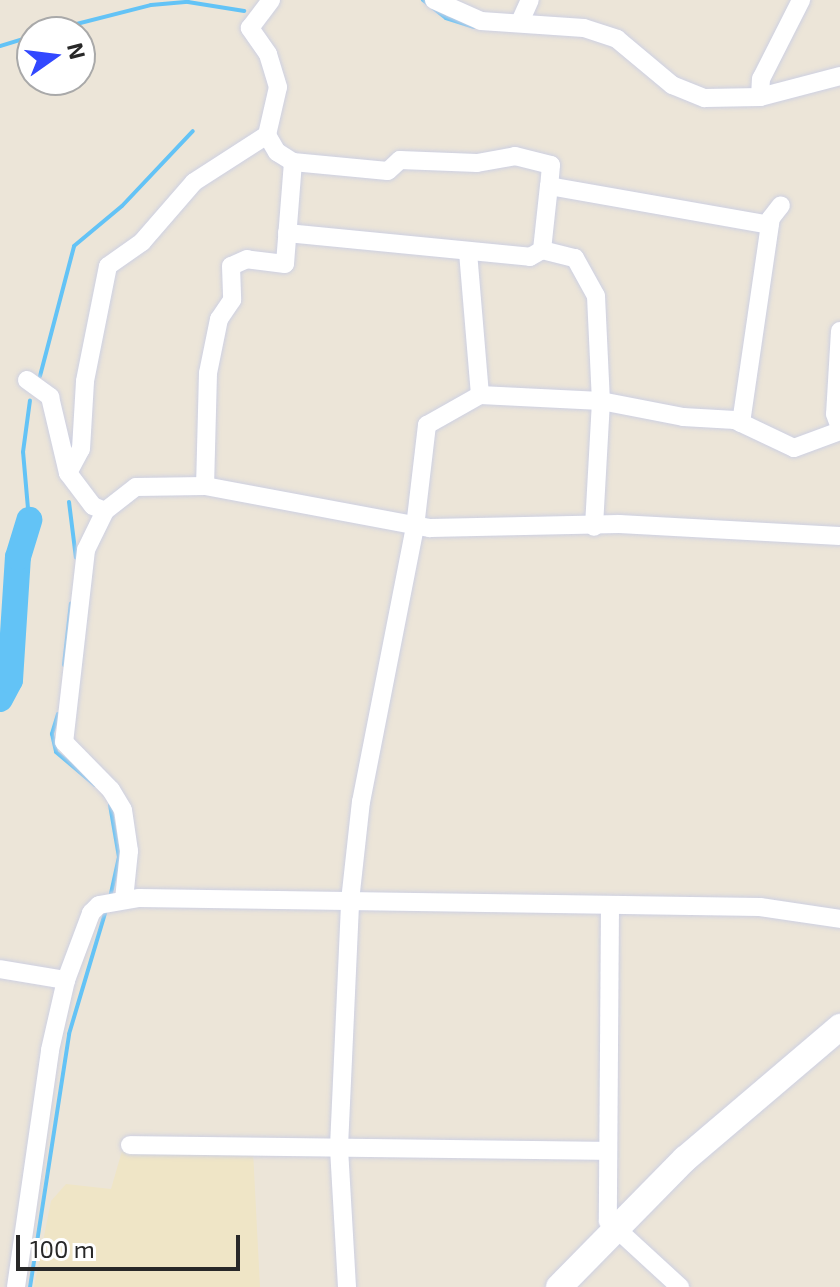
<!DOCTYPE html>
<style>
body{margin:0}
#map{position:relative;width:840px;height:1287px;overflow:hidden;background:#ece5d8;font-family:"Exo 2",sans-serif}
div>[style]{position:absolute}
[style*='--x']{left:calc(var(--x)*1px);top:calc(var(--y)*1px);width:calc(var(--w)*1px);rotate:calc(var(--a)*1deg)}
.education>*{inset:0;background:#efe5c6}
.stream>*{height:4px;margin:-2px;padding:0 2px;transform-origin:2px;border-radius:2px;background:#63c3f6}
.river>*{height:26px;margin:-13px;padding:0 13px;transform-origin:13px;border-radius:13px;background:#63c3f6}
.roads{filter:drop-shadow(0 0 2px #cdd0e2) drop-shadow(0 0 2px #cdd0e2)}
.minor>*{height:18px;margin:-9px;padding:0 9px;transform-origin:9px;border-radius:9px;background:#fff}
.secondary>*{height:26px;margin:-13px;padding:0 13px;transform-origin:13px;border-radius:13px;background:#fff}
span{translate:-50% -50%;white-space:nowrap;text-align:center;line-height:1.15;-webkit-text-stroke:6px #fff;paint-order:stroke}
.north{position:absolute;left:16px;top:16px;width:80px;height:80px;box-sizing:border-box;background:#fff;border:2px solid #a9a9a9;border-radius:50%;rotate:76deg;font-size:22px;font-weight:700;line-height:32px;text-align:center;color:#282828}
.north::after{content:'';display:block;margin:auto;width:28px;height:36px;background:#3248ff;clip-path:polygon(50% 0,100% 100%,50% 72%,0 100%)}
.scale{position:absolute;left:16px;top:1235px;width:224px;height:36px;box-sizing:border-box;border:4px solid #282828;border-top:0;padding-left:10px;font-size:24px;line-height:28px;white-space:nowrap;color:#282828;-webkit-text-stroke:6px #fff;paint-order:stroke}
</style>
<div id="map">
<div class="education">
<div style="clip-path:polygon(130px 1150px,253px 1151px,260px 1287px,34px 1287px,51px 1201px,66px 1184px,111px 1189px,122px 1151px)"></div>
</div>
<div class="stream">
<div style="--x:423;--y:0;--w:29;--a:38"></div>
<div style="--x:446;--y:18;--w:29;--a:18"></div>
<div style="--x:45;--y:32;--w:109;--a:-14.3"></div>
<div style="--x:151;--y:5;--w:37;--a:-5"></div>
<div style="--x:188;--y:2;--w:57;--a:9.1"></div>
<div style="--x:0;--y:46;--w:34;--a:-17"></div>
<div style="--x:40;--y:376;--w:134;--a:-75.3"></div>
<div style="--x:74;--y:246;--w:62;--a:-39.8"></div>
<div style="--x:122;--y:206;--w:103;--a:-46.6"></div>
<div style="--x:69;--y:502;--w:56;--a:82.9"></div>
<div style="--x:29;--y:520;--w:68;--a:-95"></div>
<div style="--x:23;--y:452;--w:52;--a:-82.3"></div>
<div style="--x:64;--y:665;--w:62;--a:-83.6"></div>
<div style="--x:58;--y:714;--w:21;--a:107"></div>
<div style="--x:52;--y:734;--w:18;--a:77"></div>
<div style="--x:56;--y:752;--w:51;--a:40.2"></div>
<div style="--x:110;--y:805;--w:53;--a:80.2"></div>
<div style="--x:119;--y:857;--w:42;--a:102.4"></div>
<div style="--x:30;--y:1287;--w:256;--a:-81.2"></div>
<div style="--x:69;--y:1034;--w:129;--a:-73.4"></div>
</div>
<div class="river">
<div style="--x:0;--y:699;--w:21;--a:-62"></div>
<div style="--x:10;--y:680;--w:123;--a:-86.3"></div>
<div style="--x:18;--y:557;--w:39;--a:-73"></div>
</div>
<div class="roads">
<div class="minor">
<div style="--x:434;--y:0;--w:51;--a:24.1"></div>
<div style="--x:481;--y:21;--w:103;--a:3.9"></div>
<div style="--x:584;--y:28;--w:35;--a:18"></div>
<div style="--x:617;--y:39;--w:72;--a:39.9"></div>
<div style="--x:672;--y:85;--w:35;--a:22"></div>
<div style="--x:705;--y:98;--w:55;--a:-1"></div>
<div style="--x:760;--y:97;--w:83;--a:-14.7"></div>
<div style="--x:520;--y:22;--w:24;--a:-66"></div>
<div style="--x:760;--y:97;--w:18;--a:-87"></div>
<div style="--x:761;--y:79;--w:89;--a:-63.1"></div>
<div style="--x:267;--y:135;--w:20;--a:60"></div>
<div style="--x:277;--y:152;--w:19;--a:32"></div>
<div style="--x:293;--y:162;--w:95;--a:5.4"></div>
<div style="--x:388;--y:171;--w:16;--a:-43"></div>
<div style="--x:400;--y:160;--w:77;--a:2.2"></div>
<div style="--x:477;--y:163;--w:39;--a:-10"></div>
<div style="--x:515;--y:156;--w:37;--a:14"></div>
<div style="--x:551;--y:165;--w:21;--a:95"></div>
<div style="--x:293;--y:162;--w:102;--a:94.5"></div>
<div style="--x:285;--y:264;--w:38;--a:-173"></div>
<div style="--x:247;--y:259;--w:17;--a:156"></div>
<div style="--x:231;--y:266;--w:34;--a:88"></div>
<div style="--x:232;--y:300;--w:23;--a:124"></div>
<div style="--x:219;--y:319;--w:55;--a:101.5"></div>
<div style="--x:208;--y:373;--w:113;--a:91.5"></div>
<div style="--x:205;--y:486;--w:229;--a:10.6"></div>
<div style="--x:430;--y:528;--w:189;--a:-1.2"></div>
<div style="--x:619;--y:524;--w:221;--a:3.1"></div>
<div style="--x:287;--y:233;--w:244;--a:5.6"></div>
<div style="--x:530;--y:257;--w:14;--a:-30"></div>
<div style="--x:542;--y:250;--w:34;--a:14"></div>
<div style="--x:575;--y:258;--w:43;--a:61.1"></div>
<div style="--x:596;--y:296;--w:105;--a:87.3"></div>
<div style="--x:601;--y:401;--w:126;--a:93.2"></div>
<div style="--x:542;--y:250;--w:64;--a:-83.8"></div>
<div style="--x:549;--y:186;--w:224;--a:10"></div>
<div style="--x:840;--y:331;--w:83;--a:93.4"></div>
<div style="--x:835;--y:414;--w:15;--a:70"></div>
<div style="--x:27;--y:380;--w:29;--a:36"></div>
<div style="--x:50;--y:397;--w:78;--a:76.7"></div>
<div style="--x:68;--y:473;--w:41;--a:52.9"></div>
<div style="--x:93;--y:506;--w:13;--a:23"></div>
<div style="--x:105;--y:511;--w:39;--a:-38"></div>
<div style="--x:136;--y:487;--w:69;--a:-0.8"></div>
<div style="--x:480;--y:395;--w:121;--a:2.8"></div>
<div style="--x:601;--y:401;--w:84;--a:11"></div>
<div style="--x:683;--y:417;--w:52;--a:3.3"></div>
<div style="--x:735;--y:420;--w:65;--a:25.4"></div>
<div style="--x:794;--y:448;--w:49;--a:-20.3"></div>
<div style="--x:741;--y:423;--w:207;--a:-81.7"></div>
<div style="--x:771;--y:218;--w:16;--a:-52"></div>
<div style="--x:68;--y:473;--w:27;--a:-62"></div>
<div style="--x:81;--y:449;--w:68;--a:-86.6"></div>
<div style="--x:85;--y:381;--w:117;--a:-78.7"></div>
<div style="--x:108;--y:266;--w:42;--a:-35.2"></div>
<div style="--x:142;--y:242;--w:79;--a:-49.1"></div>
<div style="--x:194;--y:182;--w:87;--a:-32.8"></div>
<div style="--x:267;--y:135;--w:49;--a:-77.1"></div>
<div style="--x:278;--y:87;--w:34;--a:-107"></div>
<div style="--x:268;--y:54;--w:32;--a:-125"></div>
<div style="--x:250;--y:28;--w:35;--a:-53"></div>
<div style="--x:105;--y:511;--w:43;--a:116"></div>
<div style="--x:86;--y:550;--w:193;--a:96.5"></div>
<div style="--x:64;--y:742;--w:67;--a:45.6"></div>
<div style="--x:111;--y:790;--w:23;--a:59"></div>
<div style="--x:123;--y:810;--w:41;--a:81.7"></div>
<div style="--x:129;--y:851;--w:48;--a:95.9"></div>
<div style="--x:610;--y:905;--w:316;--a:90.4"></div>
<div style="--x:608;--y:1221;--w:98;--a:42.5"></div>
<div style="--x:0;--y:969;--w:67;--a:9.5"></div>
<div style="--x:130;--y:1145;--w:477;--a:0.7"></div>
<div style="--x:16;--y:1287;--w:239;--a:-81.8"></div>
<div style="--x:50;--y:1050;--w:72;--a:-77.1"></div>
<div style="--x:66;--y:980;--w:72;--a:-69.5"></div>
<div style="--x:91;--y:913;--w:11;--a:-45"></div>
<div style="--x:99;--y:905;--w:41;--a:-9.9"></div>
<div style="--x:139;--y:898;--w:621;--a:0.83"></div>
<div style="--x:760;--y:907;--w:81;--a:8.5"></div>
<div style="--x:347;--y:1287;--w:140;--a:-93.3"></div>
<div style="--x:339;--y:1147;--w:246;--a:-87.4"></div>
<div style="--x:350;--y:901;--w:100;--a:-83.7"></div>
<div style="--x:361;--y:802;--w:280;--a:-78.9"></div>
<div style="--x:415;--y:527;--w:103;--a:-83.3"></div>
<div style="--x:427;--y:425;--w:61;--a:-29.5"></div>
<div style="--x:480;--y:395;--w:144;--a:-94.8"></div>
</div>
<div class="secondary">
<div style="--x:559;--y:1287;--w:180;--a:-45.5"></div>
<div style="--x:685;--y:1159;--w:204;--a:-40.4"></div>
</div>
</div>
<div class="north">N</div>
<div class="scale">100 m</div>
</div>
